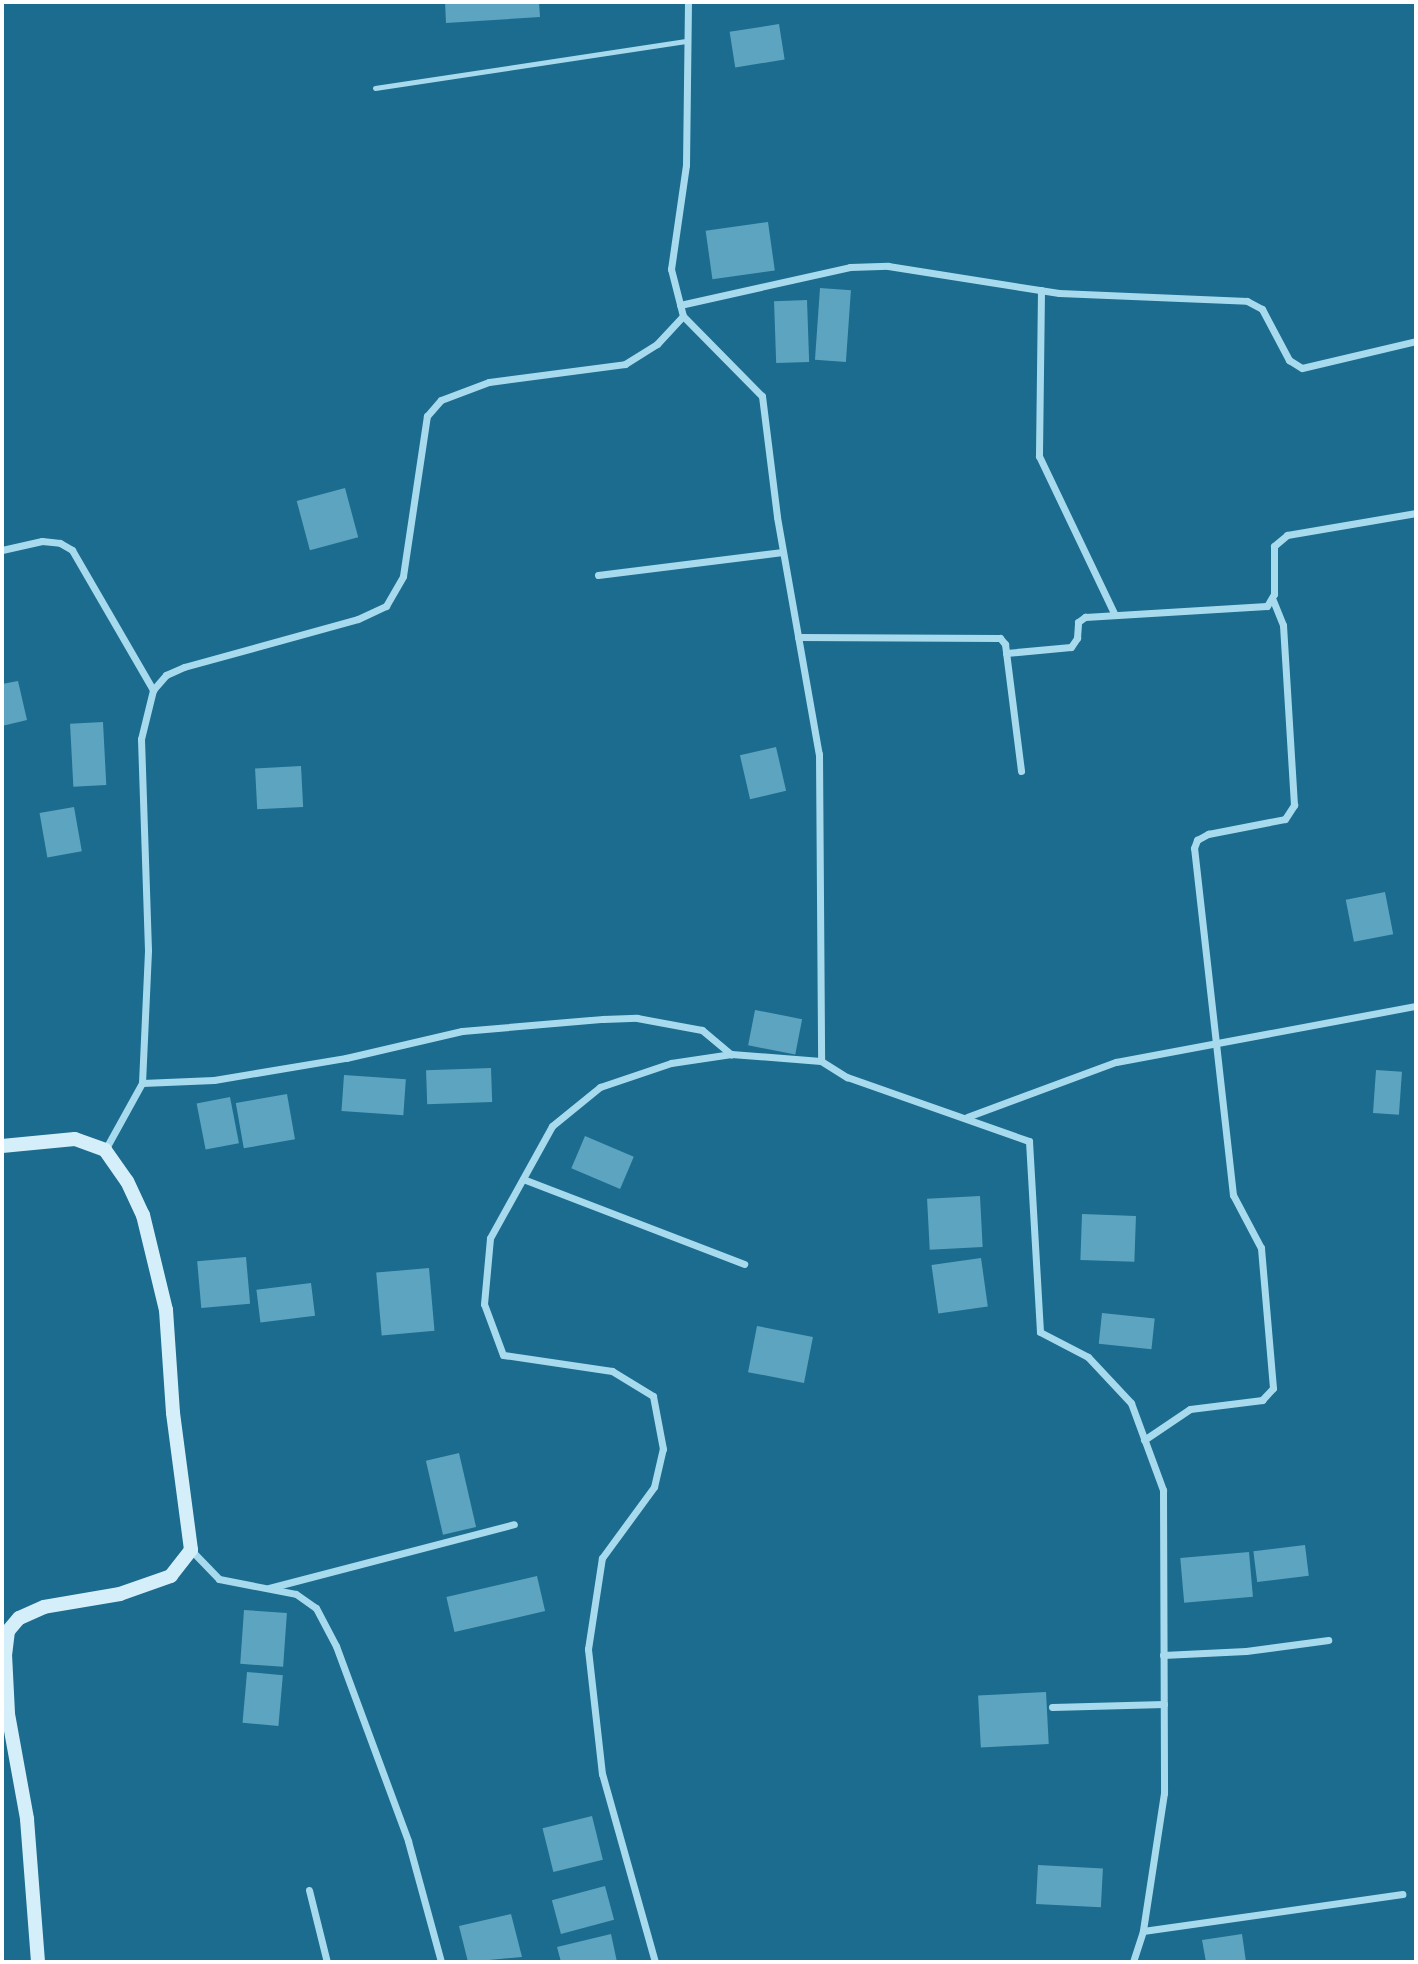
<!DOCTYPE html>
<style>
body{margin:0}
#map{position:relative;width:1418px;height:1964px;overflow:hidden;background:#1b6c8e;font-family:"Asap Condensed",sans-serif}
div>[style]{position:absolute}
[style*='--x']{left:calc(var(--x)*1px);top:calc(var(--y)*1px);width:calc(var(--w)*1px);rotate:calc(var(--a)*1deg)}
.building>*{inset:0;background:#5da4c0;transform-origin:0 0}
.lane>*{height:5px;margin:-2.5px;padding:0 2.5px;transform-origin:2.5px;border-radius:2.5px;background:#a8daee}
.street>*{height:7px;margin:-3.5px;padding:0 3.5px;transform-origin:3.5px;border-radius:3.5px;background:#a8daee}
.secondary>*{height:14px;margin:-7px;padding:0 7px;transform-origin:7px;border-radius:7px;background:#d5effa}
span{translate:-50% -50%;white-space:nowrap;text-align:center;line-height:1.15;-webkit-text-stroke:7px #1b6c8e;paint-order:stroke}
.frame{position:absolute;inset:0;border:4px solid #fff;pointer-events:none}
</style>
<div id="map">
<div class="building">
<div style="clip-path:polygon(445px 2px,539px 2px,540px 17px,446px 23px)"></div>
<div style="left:779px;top:24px;width:36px;height:50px;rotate:81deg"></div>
<div style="left:768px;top:222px;width:49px;height:63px;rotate:82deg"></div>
<div style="left:820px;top:288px;width:31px;height:72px;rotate:4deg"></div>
<div style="left:807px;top:300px;width:62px;height:33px;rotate:88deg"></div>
<div style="left:345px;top:488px;width:51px;height:50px;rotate:75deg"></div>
<div style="clip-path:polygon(18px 681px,27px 720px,2px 726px,2px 684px)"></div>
<div style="left:103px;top:722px;width:63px;height:33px;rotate:87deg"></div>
<div style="left:776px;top:747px;width:45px;height:37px;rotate:77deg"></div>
<div style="left:301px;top:766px;width:41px;height:46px;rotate:87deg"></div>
<div style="left:74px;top:807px;width:45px;height:35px;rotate:80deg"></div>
<div style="left:1385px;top:892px;width:43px;height:40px;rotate:79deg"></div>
<div style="left:755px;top:1010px;width:48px;height:36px;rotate:11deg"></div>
<div style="left:491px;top:1068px;width:34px;height:65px;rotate:88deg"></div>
<div style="left:1376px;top:1070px;width:26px;height:43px;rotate:4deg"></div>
<div style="left:344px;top:1075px;width:62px;height:36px;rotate:4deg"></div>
<div style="left:287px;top:1094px;width:46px;height:52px;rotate:80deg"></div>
<div style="left:230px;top:1097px;width:47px;height:34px;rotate:79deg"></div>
<div style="left:585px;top:1136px;width:53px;height:35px;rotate:23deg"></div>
<div style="left:980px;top:1196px;width:51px;height:53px;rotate:87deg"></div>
<div style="left:1082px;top:1214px;width:54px;height:46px;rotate:2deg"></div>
<div style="left:246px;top:1257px;width:47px;height:49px;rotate:85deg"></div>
<div style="left:981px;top:1258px;width:49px;height:50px;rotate:82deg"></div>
<div style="left:429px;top:1268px;width:63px;height:53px;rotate:85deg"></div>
<div style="left:311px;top:1283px;width:33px;height:55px;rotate:83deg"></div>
<div style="left:1102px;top:1313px;width:53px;height:31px;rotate:6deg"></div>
<div style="left:757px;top:1326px;width:57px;height:47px;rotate:11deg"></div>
<div style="left:459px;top:1453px;width:76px;height:34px;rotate:77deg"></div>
<div style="left:1305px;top:1545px;width:31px;height:52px;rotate:83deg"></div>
<div style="left:1249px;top:1552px;width:45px;height:69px;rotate:85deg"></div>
<div style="left:537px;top:1576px;width:36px;height:93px;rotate:77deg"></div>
<div style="left:244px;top:1610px;width:43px;height:54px;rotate:4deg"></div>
<div style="left:247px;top:1672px;width:36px;height:51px;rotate:5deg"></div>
<div style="left:1046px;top:1692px;width:52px;height:68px;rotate:87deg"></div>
<div style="left:592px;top:1816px;width:45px;height:51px;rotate:76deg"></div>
<div style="left:1038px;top:1865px;width:65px;height:39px;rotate:3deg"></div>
<div style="left:605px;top:1886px;width:35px;height:55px;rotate:75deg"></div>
<div style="clip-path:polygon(511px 1914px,522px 1957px,468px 1962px,459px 1926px)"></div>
<div style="clip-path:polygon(611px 1934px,617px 1962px,561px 1962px,557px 1947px)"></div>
<div style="clip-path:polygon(1242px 1934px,1246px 1962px,1206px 1962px,1202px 1940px)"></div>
</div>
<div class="lane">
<div style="--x:375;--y:88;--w:316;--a:-8.6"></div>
</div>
<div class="street">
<div style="--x:688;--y:2;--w:163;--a:90.7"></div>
<div style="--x:686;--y:165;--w:105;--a:98.2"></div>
<div style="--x:671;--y:269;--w:49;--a:75.7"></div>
<div style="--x:683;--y:316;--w:112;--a:45.4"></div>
<div style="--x:762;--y:396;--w:122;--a:82.9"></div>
<div style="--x:777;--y:517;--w:241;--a:80"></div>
<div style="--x:819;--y:754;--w:307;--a:89.6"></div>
<div style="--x:821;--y:1061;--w:31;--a:32"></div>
<div style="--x:847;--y:1077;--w:193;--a:19.4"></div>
<div style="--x:1029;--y:1141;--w:191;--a:86.7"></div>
<div style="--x:1040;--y:1332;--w:54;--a:27.5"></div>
<div style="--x:1088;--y:1357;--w:63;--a:46.9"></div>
<div style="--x:1131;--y:1403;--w:93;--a:69.8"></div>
<div style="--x:1163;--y:1490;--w:303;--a:89.8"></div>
<div style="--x:1164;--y:1793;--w:140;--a:98.7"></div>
<div style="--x:1143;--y:1931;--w:33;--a:108"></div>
<div style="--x:1041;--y:290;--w:166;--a:90.7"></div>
<div style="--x:1039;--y:456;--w:176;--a:64.5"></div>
<div style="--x:680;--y:305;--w:174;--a:-12.6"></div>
<div style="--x:850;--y:267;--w:38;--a:-2"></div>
<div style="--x:888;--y:266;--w:173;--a:9"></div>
<div style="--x:1059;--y:293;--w:188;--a:2.4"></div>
<div style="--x:1247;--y:301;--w:17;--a:28"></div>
<div style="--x:1262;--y:309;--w:58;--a:62.1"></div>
<div style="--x:1289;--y:360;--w:15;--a:32"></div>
<div style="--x:1302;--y:368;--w:117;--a:-13.3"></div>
<div style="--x:2;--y:550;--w:41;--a:-12.7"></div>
<div style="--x:42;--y:541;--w:18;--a:6"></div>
<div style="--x:60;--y:543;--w:14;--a:30"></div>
<div style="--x:72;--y:550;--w:162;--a:59.9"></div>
<div style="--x:598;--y:575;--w:186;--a:-7.1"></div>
<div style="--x:798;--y:637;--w:202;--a:0.3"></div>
<div style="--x:1000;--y:638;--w:8;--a:50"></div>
<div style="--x:1005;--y:644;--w:128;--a:82.8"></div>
<div style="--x:1006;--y:653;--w:65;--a:-5.3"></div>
<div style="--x:1071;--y:647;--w:11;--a:-56"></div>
<div style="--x:1077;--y:638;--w:16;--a:-86"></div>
<div style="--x:1078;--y:622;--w:9;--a:-36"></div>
<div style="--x:1085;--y:617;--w:182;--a:-3.5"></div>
<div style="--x:1267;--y:606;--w:14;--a:-60"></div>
<div style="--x:1274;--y:594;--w:48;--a:-90"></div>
<div style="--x:1274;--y:546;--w:17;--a:-40"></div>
<div style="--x:1287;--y:535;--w:131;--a:-9.7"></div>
<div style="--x:142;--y:1083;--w:72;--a:-2.4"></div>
<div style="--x:214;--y:1080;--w:134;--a:-9.5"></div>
<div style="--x:346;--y:1058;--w:119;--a:-13.1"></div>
<div style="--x:462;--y:1031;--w:142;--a:-4.9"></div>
<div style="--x:603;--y:1019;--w:34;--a:-2"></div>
<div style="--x:637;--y:1018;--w:66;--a:10.5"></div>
<div style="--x:702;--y:1030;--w:38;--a:40"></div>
<div style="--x:967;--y:1117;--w:159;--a:-20.3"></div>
<div style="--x:1116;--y:1062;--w:305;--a:-10.6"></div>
<div style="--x:105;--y:1150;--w:77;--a:-61.1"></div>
<div style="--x:142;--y:1083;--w:133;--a:-87.4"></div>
<div style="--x:148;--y:950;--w:211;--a:-91.9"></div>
<div style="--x:141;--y:739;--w:50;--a:-76.2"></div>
<div style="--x:153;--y:690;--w:20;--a:-49"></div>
<div style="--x:166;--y:675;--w:20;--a:-24"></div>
<div style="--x:184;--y:667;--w:180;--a:-15.4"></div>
<div style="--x:358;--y:619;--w:31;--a:-25"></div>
<div style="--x:386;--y:606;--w:34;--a:-60"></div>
<div style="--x:403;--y:576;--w:162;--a:-81.5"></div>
<div style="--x:427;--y:416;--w:21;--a:-49"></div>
<div style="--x:441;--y:400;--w:51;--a:-20.6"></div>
<div style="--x:489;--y:382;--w:137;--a:-7.5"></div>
<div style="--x:625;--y:364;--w:38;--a:-32"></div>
<div style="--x:657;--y:344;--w:38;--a:-47"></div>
<div style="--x:523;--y:1179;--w:237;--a:21"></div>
<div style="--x:1144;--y:1440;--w:55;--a:-34"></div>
<div style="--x:1190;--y:1409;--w:73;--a:-7.1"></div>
<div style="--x:1262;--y:1400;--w:16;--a:-47"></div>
<div style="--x:1273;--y:1388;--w:141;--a:-94.9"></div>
<div style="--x:1261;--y:1248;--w:60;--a:-117.8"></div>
<div style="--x:1233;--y:1195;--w:349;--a:-96.4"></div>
<div style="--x:1194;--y:848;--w:9;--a:-69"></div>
<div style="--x:1197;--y:840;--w:13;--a:-29"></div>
<div style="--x:1208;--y:834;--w:78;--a:-11"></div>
<div style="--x:1285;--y:819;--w:17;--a:-57"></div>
<div style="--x:1294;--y:805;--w:180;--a:-93.5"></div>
<div style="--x:1283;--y:625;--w:27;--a:-112"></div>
<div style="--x:191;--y:1550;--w:40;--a:46"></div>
<div style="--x:219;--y:1579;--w:78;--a:11"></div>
<div style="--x:296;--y:1594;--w:24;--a:35"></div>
<div style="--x:316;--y:1608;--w:43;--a:62.2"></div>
<div style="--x:336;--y:1646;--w:208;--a:69.7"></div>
<div style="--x:408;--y:1841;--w:125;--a:74.7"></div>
<div style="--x:269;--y:1588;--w:253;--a:-14.6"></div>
<div style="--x:1163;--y:1655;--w:83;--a:-2.8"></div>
<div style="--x:1246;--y:1651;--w:83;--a:-7.6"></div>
<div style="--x:1052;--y:1707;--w:112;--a:-1.5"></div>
<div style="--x:309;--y:1890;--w:74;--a:76"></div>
<div style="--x:1143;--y:1931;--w:262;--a:-8.1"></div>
<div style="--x:655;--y:1962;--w:195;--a:-105.7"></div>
<div style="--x:602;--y:1774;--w:126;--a:-96.4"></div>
<div style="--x:588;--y:1649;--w:92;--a:-81.3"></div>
<div style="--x:602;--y:1558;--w:88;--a:-53.8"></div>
<div style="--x:654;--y:1487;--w:39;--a:-77"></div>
<div style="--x:663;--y:1449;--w:54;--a:-100.7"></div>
<div style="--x:653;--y:1396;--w:48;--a:-148.6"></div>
<div style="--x:612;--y:1371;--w:110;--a:-171.6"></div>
<div style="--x:503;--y:1355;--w:54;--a:-110.4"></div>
<div style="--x:484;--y:1304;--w:66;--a:-84.8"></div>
<div style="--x:490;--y:1238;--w:128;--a:-61"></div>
<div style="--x:552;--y:1126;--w:62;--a:-39.1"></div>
<div style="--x:600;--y:1087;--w:75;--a:-18.7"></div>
<div style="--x:671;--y:1063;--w:61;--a:-8.5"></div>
<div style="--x:731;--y:1054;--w:90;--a:4.4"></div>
</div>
<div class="secondary">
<div style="--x:2;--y:1146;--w:73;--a:-5.5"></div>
<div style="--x:75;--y:1139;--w:32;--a:20"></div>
<div style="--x:105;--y:1150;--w:38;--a:55"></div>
<div style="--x:127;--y:1181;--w:38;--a:65"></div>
<div style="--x:143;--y:1215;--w:98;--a:76.4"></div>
<div style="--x:166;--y:1310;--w:103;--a:86.1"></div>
<div style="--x:173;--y:1413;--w:138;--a:82.5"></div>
<div style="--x:191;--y:1550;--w:33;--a:128"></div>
<div style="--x:171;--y:1576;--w:54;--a:160.6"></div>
<div style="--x:120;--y:1594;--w:77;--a:170.3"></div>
<div style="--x:44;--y:1607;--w:27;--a:156"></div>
<div style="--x:19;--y:1618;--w:17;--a:130"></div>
<div style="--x:8;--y:1631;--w:23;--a:97"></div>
<div style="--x:5;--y:1654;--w:60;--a:87.1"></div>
<div style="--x:8;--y:1714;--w:107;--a:79.7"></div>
<div style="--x:27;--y:1819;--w:143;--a:85.6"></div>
</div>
<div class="frame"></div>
</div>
